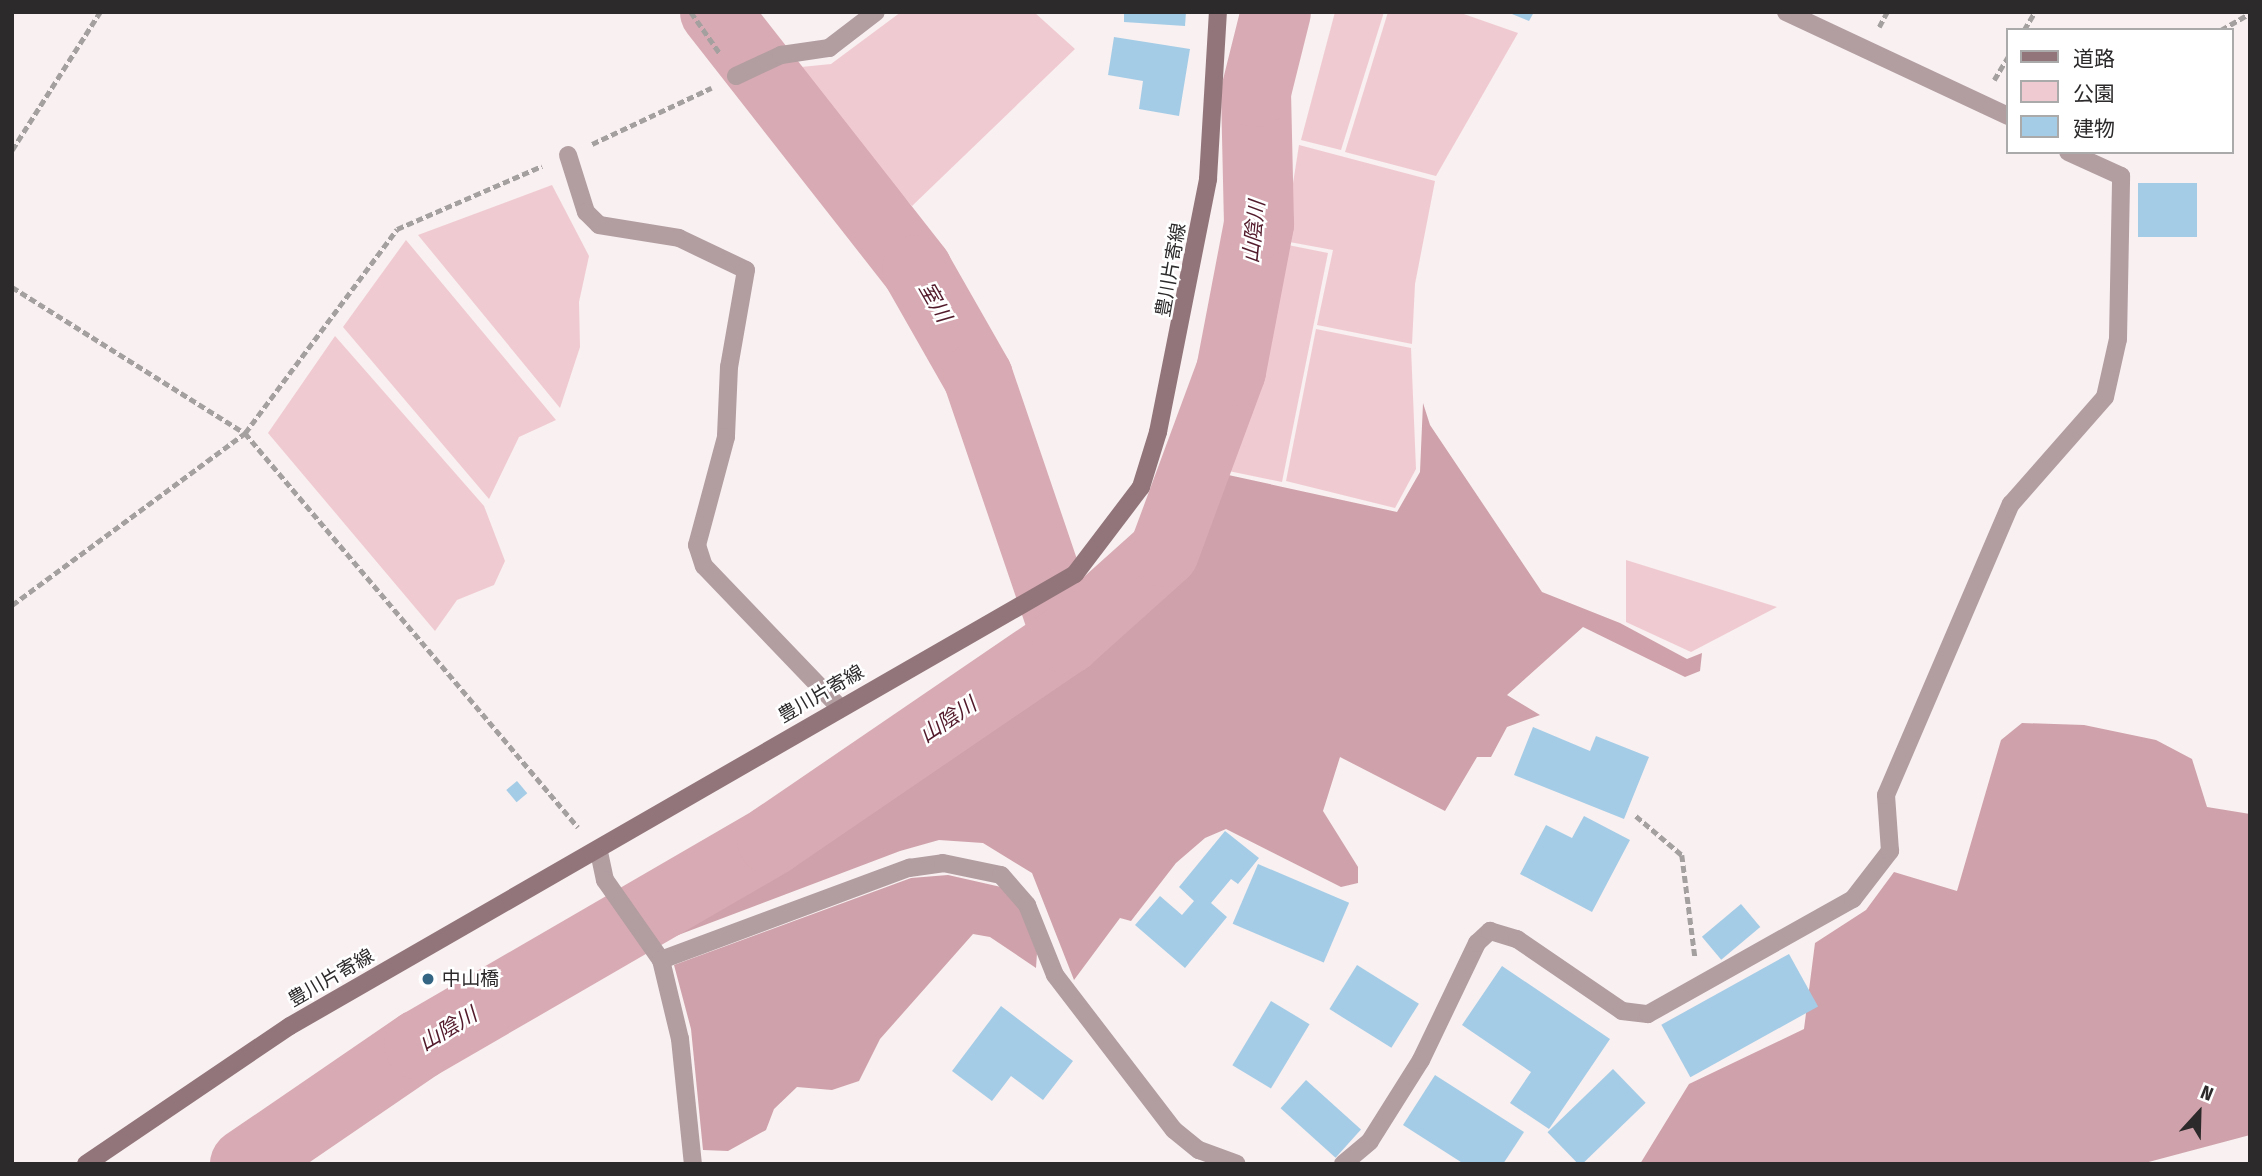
<!DOCTYPE html>
<meta charset="utf-8">
<style>
body{margin:0}
#map{position:relative;width:2262px;height:1176px;overflow:hidden;background:#f8f0f1;font-family:"Fira Sans Condensed","Noto Sans JP",sans-serif}
div>[style]{position:absolute}
[style*='--x']{left:calc(var(--x)*1px);top:calc(var(--y)*1px);width:calc(var(--w)*1px);rotate:calc(var(--a)*1deg)}
.green>*{inset:0;background:#f0cad1}
.forest>*{inset:0;background:#cfa1aa}
.river>*{height:70px;margin:-35px;padding:0 35px;transform-origin:35px;border-radius:35px;background:#d8aab3}
.building>*{inset:0;background:#a5cce6;transform-origin:0 0}
.path>*{height:4.5px;margin-top:-2.25px;transform-origin:0;background:repeating-linear-gradient(90deg,#a5a0a0 0 7px,transparent 0 10.5px)}
.street>*{height:18px;margin:-9px;padding:0 9px;transform-origin:9px;border-radius:9px;background:#b29da1}
.secondary>*{height:18px;margin:-9px;padding:0 9px;transform-origin:9px;border-radius:9px;background:#92757a}
.dots>*{width:19px;height:19px;translate:-50% -50%;box-sizing:border-box;border:4px solid #fff;border-radius:50%}
span{translate:-50% -50%;white-space:nowrap;text-align:center;line-height:1.15;-webkit-text-stroke:5px #fff;paint-order:stroke}
.street-label{font-size:19px;color:#2c2a2a}
.poi-label{font-size:19px;color:#2c2a2a}
.left{translate:0 -50%;text-align:left}
.water-label{font-size:21px;color:#521a2b;font-style:italic}
.frame{position:absolute;inset:0;border:14px solid #2c2a2a;pointer-events:none}
.legend{position:absolute;left:2006px;top:28px;width:228px;height:126px;box-sizing:border-box;background:#fff;border:2px solid #abaaaa;margin:0;padding:9px 12px;list-style:none;font-size:21px;color:#2c2a2a}
.legend li{display:flex;align-items:center;gap:14px;height:35px}
.legend b{width:35px;border:2px solid #abaaaa}
.north{position:absolute;left:2164px;top:1078px;width:70px;height:70px;-webkit-text-stroke:5px #fff;paint-order:stroke;rotate:22deg;font-size:19px;font-weight:700;line-height:28px;text-align:center;color:#2c2a2a}
.north::after{content:'';display:block;margin:auto;width:24px;height:32px;background:#2c2a2a;clip-path:polygon(50% 0,100% 100%,50% 72%,0 100%)}
</style>
<div id="map">
<div class="green">
<div style="clip-path:polygon(901px 12px,1034px 12px,1075px 49px,912px 206px,791px 68px,831px 64px)"></div>
<div style="clip-path:polygon(1335px 12px,1384px 12px,1341px 150px,1301px 140px)"></div>
<div style="clip-path:polygon(1388px 12px,1458px 12px,1518px 33px,1436px 176px,1345px 152px)"></div>
<div style="clip-path:polygon(1299px 145px,1435px 181px,1415px 284px,1412px 344px,1317px 325px,1333px 250px,1284px 241px)"></div>
<div style="clip-path:polygon(552px 185px,589px 256px,579px 302px,580px 347px,560px 408px,418px 235px)"></div>
<div style="clip-path:polygon(406px 240px,556px 420px,519px 437px,489px 499px,343px 327px)"></div>
<div style="clip-path:polygon(1283px 244px,1328px 253px,1282px 482px,1214px 468px,1267px 325px)"></div>
<div style="clip-path:polygon(1316px 329px,1411px 348px,1416px 469px,1395px 508px,1286px 481px)"></div>
<div style="clip-path:polygon(335px 336px,484px 506px,505px 561px,494px 585px,457px 600px,435px 631px,268px 433px)"></div>
<div style="clip-path:polygon(1626px 560px,1777px 607px,1691px 652px,1626px 622px)"></div>
</div>
<div class="forest">
<div style="clip-path:polygon(1423px 403px,1430px 425px,1542px 592px,1620px 623px,1687px 659px,1702px 653px,1700px 671px,1685px 677px,1583px 627px,1507px 695px,1540px 715px,1507px 727px,1491px 757px,1477px 757px,1445px 811px,1340px 757px,1323px 811px,1358px 867px,1358px 883px,1341px 887px,1226px 829px,1205px 838px,1176px 863px,1131px 921px,1120px 918px,1074px 980px,1032px 873px,983px 843px,939px 840px,900px 851px,665px 940px,665px 929px,934px 755px,1071px 656px,1170px 561px,1210px 471px,1397px 512px,1420px 472px)"></div>
<div style="clip-path:polygon(2022px 723px,2084px 725px,2156px 740px,2192px 759px,2207px 807px,2250px 814px,2250px 1135px,2141px 1164px,1640px 1164px,1689px 1084px,1804px 1029px,1815px 943px,1866px 910px,1894px 872px,1957px 891px,2001px 740px)"></div>
<div style="clip-path:polygon(948px 875px,1001px 887px,1020px 909px,1037px 953px,1036px 968px,990px 937px,973px 934px,880px 1039px,859px 1081px,832px 1090px,797px 1087px,774px 1109px,766px 1130px,728px 1151px,703px 1150px,691px 1029px,674px 965px,911px 878px)"></div>
</div>
<div class="river">
<div style="--x:715;--y:12;--w:328;--a:51.9"></div>
<div style="--x:917;--y:270;--w:123;--a:60.3"></div>
<div style="--x:978;--y:377;--w:277;--a:71.2"></div>
<div style="--x:245;--y:1164;--w:211;--a:-34.4"></div>
<div style="--x:419;--y:1045;--w:408;--a:-30.1"></div>
<div style="--x:772;--y:840;--w:357;--a:-34.3"></div>
<div style="--x:1067;--y:639;--w:130;--a:-41.9"></div>
<div style="--x:1164;--y:552;--w:193;--a:-69.7"></div>
<div style="--x:1231;--y:371;--w:150;--a:-79.2"></div>
<div style="--x:1259;--y:224;--w:132;--a:-91.3"></div>
<div style="--x:1256;--y:92;--w:82;--a:-76"></div>
</div>
<div class="building">
<div style="clip-path:polygon(1124px 12px,1186px 12px,1185px 26px,1124px 22px)"></div>
<div style="clip-path:polygon(1507px 12px,1534px 12px,1529px 21px)"></div>
<div style="clip-path:polygon(1114px 37px,1190px 49px,1179px 116px,1139px 109px,1143px 81px,1108px 75px)"></div>
<div style="left:2138px;top:183px;width:59px;height:54px"></div>
<div style="clip-path:polygon(1533px 727px,1590px 751px,1596px 736px,1649px 757px,1624px 819px,1514px 775px)"></div>
<div style="left:517px;top:781px;width:16px;height:14px;rotate:50deg"></div>
<div style="clip-path:polygon(1584px 816px,1630px 840px,1592px 912px,1520px 874px,1546px 825px,1572px 838px)"></div>
<div style="clip-path:polygon(1225px 831px,1259px 858px,1238px 884px,1231px 879px,1211px 903px,1227px 917px,1185px 968px,1135px 925px,1160px 896px,1182px 915px,1194px 901px,1179px 887px)"></div>
<div style="left:1258px;top:864px;width:99px;height:65px;rotate:23deg"></div>
<div style="left:1741px;top:904px;width:30px;height:51px;rotate:50deg"></div>
<div style="left:1789px;top:954px;width:60px;height:146px;rotate:61deg"></div>
<div style="left:1357px;top:965px;width:73px;height:52px;rotate:32deg"></div>
<div style="clip-path:polygon(1502px 966px,1610px 1039px,1549px 1129px,1510px 1103px,1531px 1072px,1462px 1025px)"></div>
<div style="left:1271px;top:1001px;width:45px;height:75px;rotate:31deg"></div>
<div style="clip-path:polygon(1001px 1006px,1073px 1061px,1043px 1100px,1011px 1076px,992px 1101px,952px 1071px)"></div>
<div style="left:1613px;top:1069px;width:47px;height:91px;rotate:46deg"></div>
<div style="clip-path:polygon(1435px 1075px,1524px 1132px,1503px 1164px,1464px 1164px,1403px 1125px)"></div>
<div style="left:1306px;top:1080px;width:74px;height:38px;rotate:42deg"></div>
</div>
<div class="path">
<div style="--x:691;--y:12;--w:52;--a:55.1"></div>
<div style="--x:1879;--y:27;--w:17;--a:-62"></div>
<div style="--x:2024;--y:30;--w:21;--a:-59"></div>
<div style="--x:2221;--y:30;--w:34;--a:-30"></div>
<div style="--x:1994;--y:80;--w:27;--a:-59"></div>
<div style="--x:592;--y:144;--w:132;--a:-25.2"></div>
<div style="--x:12;--y:150;--w:164;--a:-57.5"></div>
<div style="--x:12;--y:287;--w:275;--a:32.1"></div>
<div style="--x:245;--y:433;--w:516;--a:49.8"></div>
<div style="--x:12;--y:605;--w:290;--a:-36.4"></div>
<div style="--x:245;--y:433;--w:254;--a:-53.3"></div>
<div style="--x:397;--y:229;--w:158;--a:-23.5"></div>
<div style="--x:1636;--y:816;--w:60;--a:40.3"></div>
<div style="--x:1682;--y:855;--w:103;--a:82.7"></div>
</div>
<div class="street">
<div style="--x:1786;--y:12;--w:245;--a:25.1"></div>
<div style="--x:736;--y:76;--w:50;--a:-25"></div>
<div style="--x:781;--y:55;--w:49;--a:-8.3"></div>
<div style="--x:829;--y:48;--w:59;--a:-37.5"></div>
<div style="--x:568;--y:155;--w:60;--a:72.5"></div>
<div style="--x:586;--y:212;--w:18;--a:45"></div>
<div style="--x:599;--y:225;--w:81;--a:9.2"></div>
<div style="--x:679;--y:238;--w:74;--a:25.5"></div>
<div style="--x:746;--y:270;--w:98;--a:99.9"></div>
<div style="--x:729;--y:367;--w:70;--a:92.5"></div>
<div style="--x:726;--y:437;--w:112;--a:105"></div>
<div style="--x:697;--y:545;--w:22;--a:72"></div>
<div style="--x:704;--y:566;--w:195;--a:46.2"></div>
<div style="--x:599;--y:852;--w:29;--a:78"></div>
<div style="--x:605;--y:880;--w:98;--a:55"></div>
<div style="--x:661;--y:960;--w:81;--a:76.5"></div>
<div style="--x:680;--y:1039;--w:126;--a:84.1"></div>
<div style="--x:661;--y:960;--w:265;--a:-20.4"></div>
<div style="--x:909;--y:868;--w:34;--a:-8"></div>
<div style="--x:943;--y:863;--w:59;--a:11.7"></div>
<div style="--x:1001;--y:875;--w:40;--a:49"></div>
<div style="--x:1027;--y:905;--w:75;--a:68.2"></div>
<div style="--x:1055;--y:975;--w:195;--a:52.5"></div>
<div style="--x:1174;--y:1130;--w:32;--a:39"></div>
<div style="--x:1199;--y:1150;--w:40;--a:20.2"></div>
<div style="--x:1343;--y:1164;--w:35;--a:-40"></div>
<div style="--x:1370;--y:1141;--w:96;--a:-57.8"></div>
<div style="--x:1421;--y:1060;--w:130;--a:-64.4"></div>
<div style="--x:1477;--y:943;--w:18;--a:-43"></div>
<div style="--x:1490;--y:931;--w:28;--a:17"></div>
<div style="--x:1517;--y:939;--w:127;--a:34.4"></div>
<div style="--x:1622;--y:1011;--w:26;--a:7"></div>
<div style="--x:1648;--y:1014;--w:235;--a:-29.3"></div>
<div style="--x:1853;--y:899;--w:61;--a:-52.4"></div>
<div style="--x:1890;--y:851;--w:56;--a:-94.1"></div>
<div style="--x:1886;--y:795;--w:317;--a:-66.8"></div>
<div style="--x:2011;--y:504;--w:142;--a:-48.7"></div>
<div style="--x:2105;--y:397;--w:59;--a:-77.4"></div>
<div style="--x:2118;--y:339;--w:163;--a:-88.9"></div>
<div style="--x:2121;--y:176;--w:58;--a:-155.6"></div>
</div>
<div class="secondary">
<div style="--x:86;--y:1164;--w:246;--a:-34.1"></div>
<div style="--x:290;--y:1026;--w:906;--a:-29.93"></div>
<div style="--x:1075;--y:574;--w:109;--a:-52.8"></div>
<div style="--x:1141;--y:487;--w:58;--a:-72.8"></div>
<div style="--x:1158;--y:432;--w:258;--a:-78.8"></div>
<div style="--x:1208;--y:179;--w:167;--a:-86.6"></div>
</div>
<div class="dots">
<div style="left:428px;top:979px;background:#346684"></div>
</div>
<div class="street-label">
<span style="left:1171px;top:270px;rotate:-80deg">豊川片寄線</span>
<span style="left:821px;top:694px;rotate:-30deg">豊川片寄線</span>
<span style="left:331px;top:978px;rotate:-30deg">豊川片寄線</span>
</div>
<div class="poi-label">
<span class="left" style="left:442px;top:979px">中山橋</span>
</div>
<div class="water-label">
<span style="left:1254px;top:232px;rotate:-84deg">山陰川</span>
<span style="left:935px;top:302px;rotate:60deg">室川</span>
<span style="left:948px;top:720px;rotate:-34deg">山陰川</span>
<span style="left:448px;top:1029px;rotate:-31deg">山陰川</span>
</div>
<div class="frame"></div>
<ul class="legend">
<li><b style="height:9px;background:#92757a"></b>道路</li>
<li><b style="height:19px;background:#f0cad1"></b>公園</li>
<li><b style="height:19px;background:#a5cce6"></b>建物</li>
</ul>
<div class="north">N</div>
</div>
